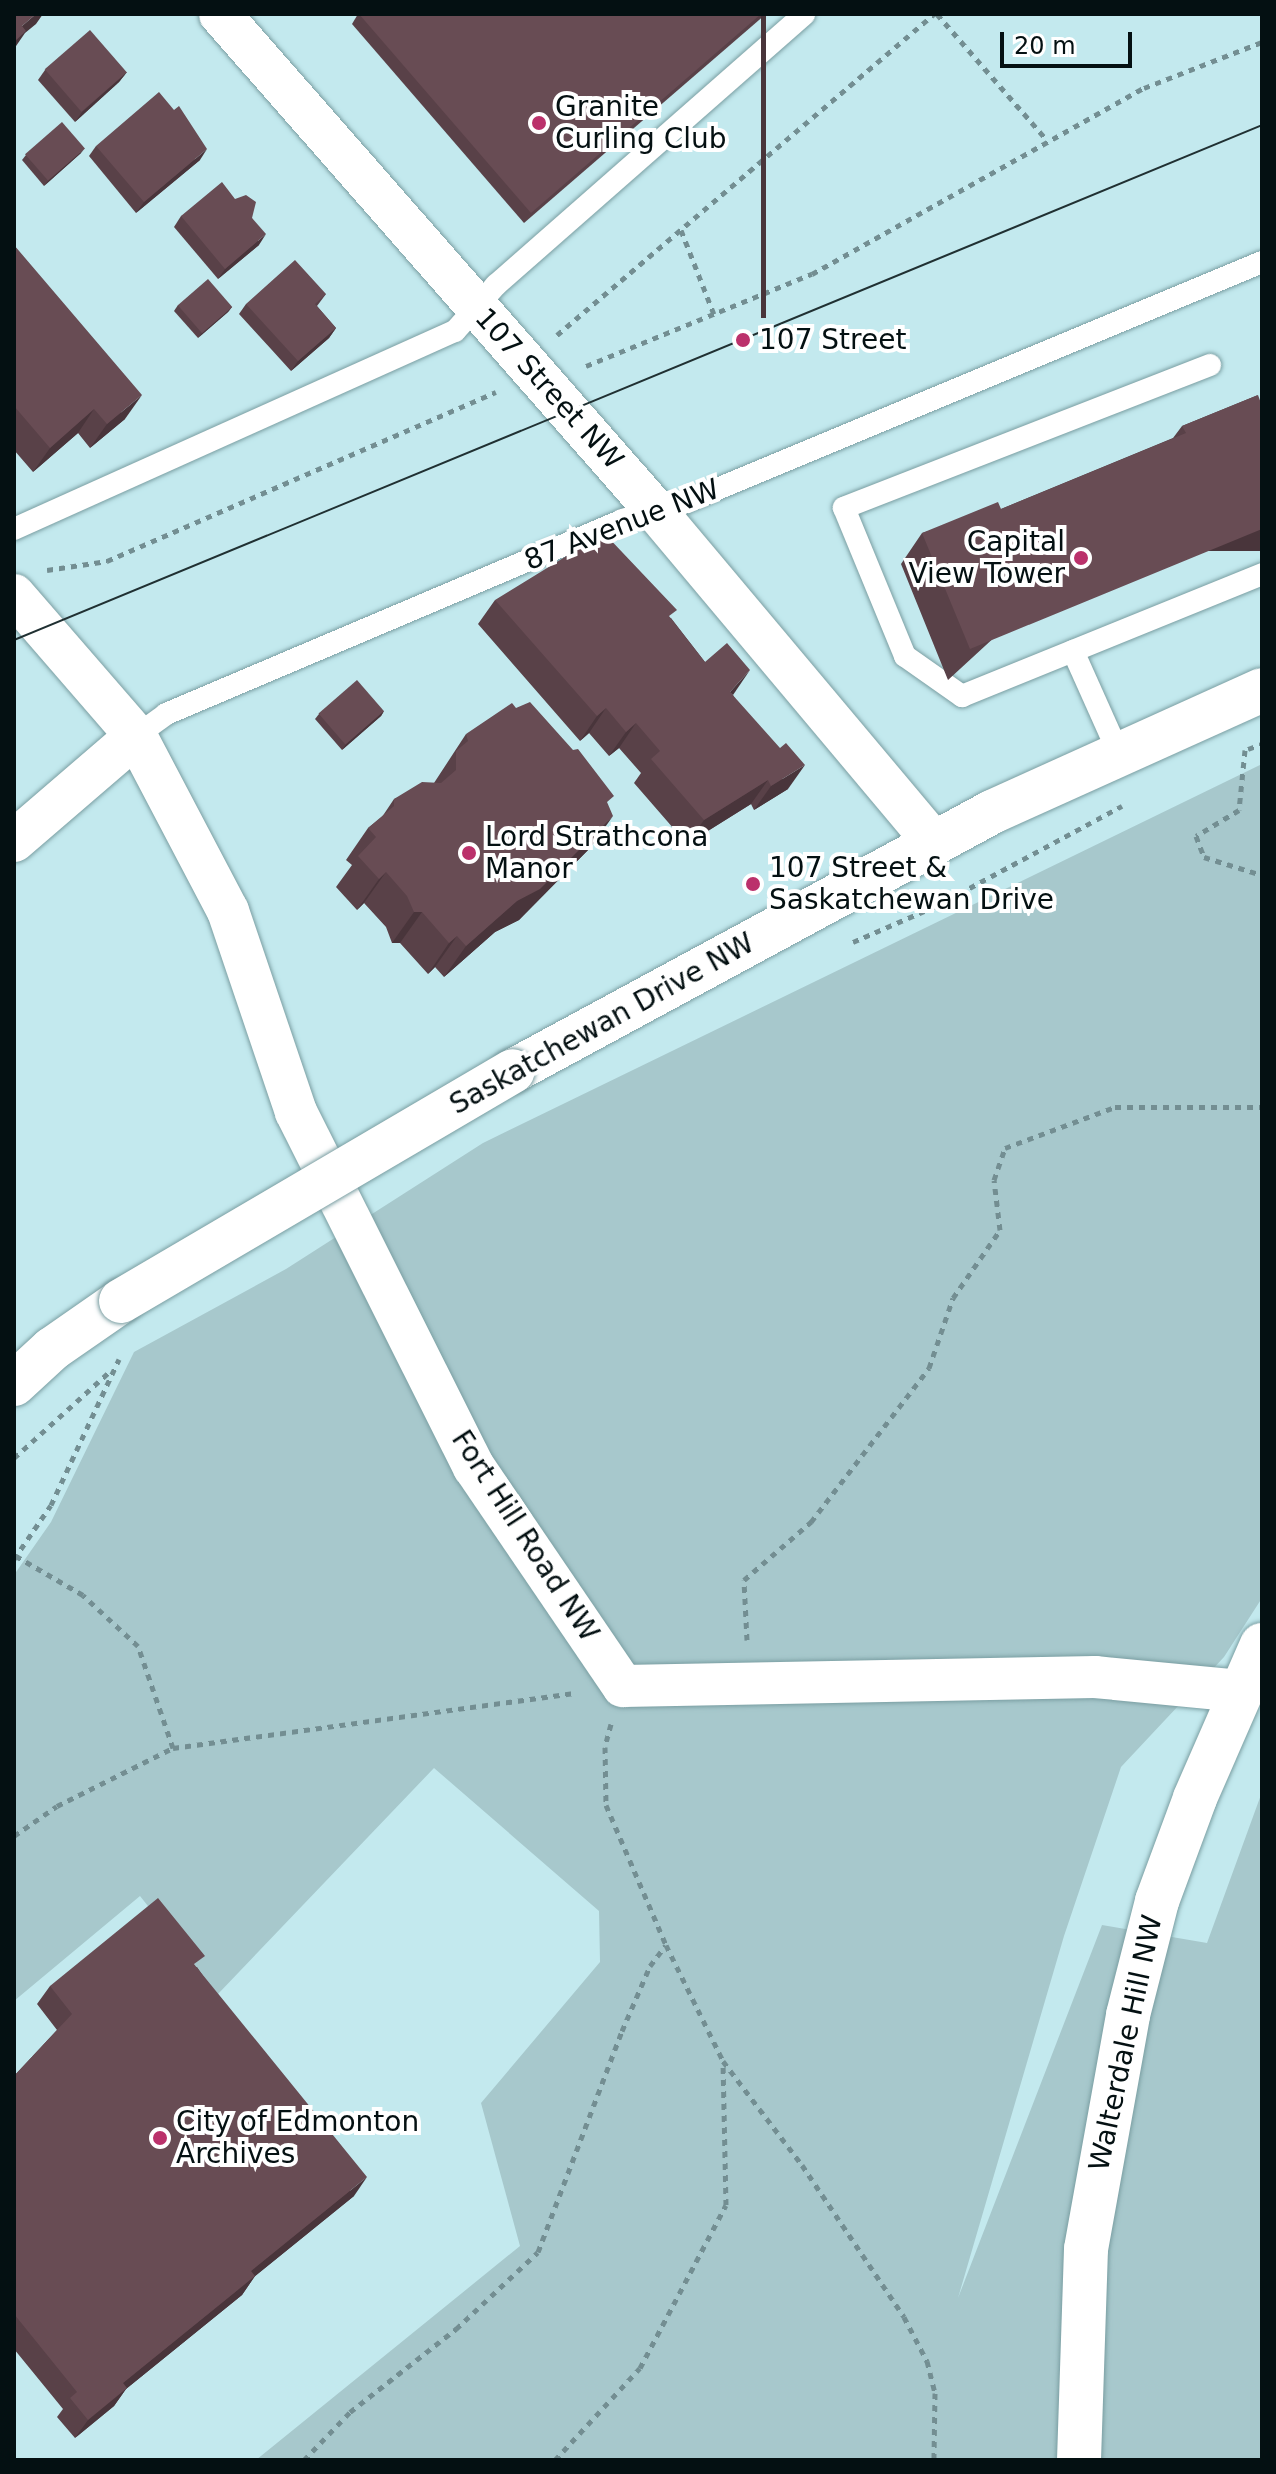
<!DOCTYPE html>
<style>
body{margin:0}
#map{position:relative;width:1276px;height:2474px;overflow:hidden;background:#c3e9ee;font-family:"DejaVu Sans",sans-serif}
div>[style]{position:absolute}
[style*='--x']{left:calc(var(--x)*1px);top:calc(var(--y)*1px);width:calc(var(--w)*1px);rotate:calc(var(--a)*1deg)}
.green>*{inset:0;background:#a7c8cc}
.path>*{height:5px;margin-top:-2.5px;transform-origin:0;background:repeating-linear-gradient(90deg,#738e92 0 6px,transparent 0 12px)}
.roads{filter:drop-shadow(0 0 2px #7a9ea2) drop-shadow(0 0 2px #7a9ea2)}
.service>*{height:22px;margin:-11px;padding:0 11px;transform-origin:11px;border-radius:11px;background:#fff}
.minor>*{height:42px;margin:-21px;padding:0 21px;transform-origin:21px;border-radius:21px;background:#fff}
.secondary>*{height:44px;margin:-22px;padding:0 22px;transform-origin:22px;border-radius:22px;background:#fff}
.tram>*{height:2px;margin:-1px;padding:0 1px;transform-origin:1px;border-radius:1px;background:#203032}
.bridges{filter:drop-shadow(0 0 2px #7a9ea2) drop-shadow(0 0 2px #7a9ea2)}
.secondary-bridge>*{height:44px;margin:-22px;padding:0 22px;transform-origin:22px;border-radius:22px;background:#fff}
.wall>*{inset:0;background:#594148}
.shaded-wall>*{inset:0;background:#49353b;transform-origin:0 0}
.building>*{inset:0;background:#684c54;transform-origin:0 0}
.dots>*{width:22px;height:22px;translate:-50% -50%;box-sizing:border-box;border:4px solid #fff;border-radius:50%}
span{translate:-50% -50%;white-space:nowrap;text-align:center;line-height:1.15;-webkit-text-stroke:8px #fff;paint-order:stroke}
.poi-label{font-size:28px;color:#041012}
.left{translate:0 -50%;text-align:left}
.right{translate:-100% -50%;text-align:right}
.street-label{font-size:28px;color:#041012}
.frame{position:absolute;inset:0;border:16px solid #041012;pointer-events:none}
.scale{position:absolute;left:1000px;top:32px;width:132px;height:36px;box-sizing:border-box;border:4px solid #041012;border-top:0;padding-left:10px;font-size:24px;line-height:28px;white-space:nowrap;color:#041012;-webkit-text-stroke:6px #fff;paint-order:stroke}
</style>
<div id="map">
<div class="green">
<div style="clip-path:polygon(1262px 764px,1262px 1598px,1224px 1657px,1121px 1767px,1064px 1936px,958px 2298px,1102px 1925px,1207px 1943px,1262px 1792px,1262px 2460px,256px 2460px,520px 2246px,481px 2103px,600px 1962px,599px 1911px,434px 1768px,218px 1994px,140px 1896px,14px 2001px,14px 1575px,51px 1522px,134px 1352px,286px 1269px,483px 1143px)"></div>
</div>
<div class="path">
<div style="--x:937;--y:14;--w:167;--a:48.9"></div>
<div style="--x:681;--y:230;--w:90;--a:68.6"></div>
<div style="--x:557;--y:335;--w:495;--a:-40.4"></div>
<div style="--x:586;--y:366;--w:244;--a:-22.2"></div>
<div style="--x:812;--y:274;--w:381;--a:-29.3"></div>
<div style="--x:1144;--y:88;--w:127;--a:-21.3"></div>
<div style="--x:47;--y:570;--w:61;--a:-8.5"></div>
<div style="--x:107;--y:561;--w:424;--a:-23.5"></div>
<div style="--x:1248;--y:749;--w:15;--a:-20"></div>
<div style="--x:1245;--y:750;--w:60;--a:95.7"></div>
<div style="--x:1239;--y:810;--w:50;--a:148.8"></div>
<div style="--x:1196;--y:836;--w:22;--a:69"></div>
<div style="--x:1204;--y:857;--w:61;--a:17.2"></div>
<div style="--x:853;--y:942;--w:93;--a:-23.5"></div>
<div style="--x:938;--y:905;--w:209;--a:-28.3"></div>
<div style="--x:14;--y:1458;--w:127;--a:-42.1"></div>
<div style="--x:14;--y:1559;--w:65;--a:-55.6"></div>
<div style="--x:51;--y:1505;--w:161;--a:-65"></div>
<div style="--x:747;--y:1640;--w:60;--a:-92.9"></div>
<div style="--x:744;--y:1580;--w:89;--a:-40.9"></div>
<div style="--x:811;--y:1522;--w:194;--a:-52.5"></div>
<div style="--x:929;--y:1368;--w:74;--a:-71.1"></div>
<div style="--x:953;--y:1298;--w:83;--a:-55.3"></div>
<div style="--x:1000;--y:1230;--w:50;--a:-96.8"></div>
<div style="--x:994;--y:1180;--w:34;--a:-71"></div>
<div style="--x:1005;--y:1148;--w:117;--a:-20.4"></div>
<div style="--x:1115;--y:1107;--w:147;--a:0"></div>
<div style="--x:611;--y:1724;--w:24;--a:105"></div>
<div style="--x:605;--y:1747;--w:58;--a:89"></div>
<div style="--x:606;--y:1805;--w:152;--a:66.8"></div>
<div style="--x:666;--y:1945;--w:129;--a:63.8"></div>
<div style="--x:723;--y:2061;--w:131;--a:52.8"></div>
<div style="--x:802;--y:2165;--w:183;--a:56.1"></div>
<div style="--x:904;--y:2317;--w:50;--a:62.4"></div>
<div style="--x:927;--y:2361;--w:33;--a:76"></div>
<div style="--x:935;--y:2393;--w:67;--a:90.9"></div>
<div style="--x:173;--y:1748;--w:405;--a:-7.8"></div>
<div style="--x:14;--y:1836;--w:52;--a:-34.9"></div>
<div style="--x:57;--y:1806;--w:130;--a:-26.6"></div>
<div style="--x:173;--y:1748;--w:108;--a:-108.9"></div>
<div style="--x:138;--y:1646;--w:75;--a:-137.2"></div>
<div style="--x:83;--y:1595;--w:78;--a:-149.8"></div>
<div style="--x:304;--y:2460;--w:66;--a:-46.2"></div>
<div style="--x:350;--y:2412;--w:135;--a:-38.1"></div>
<div style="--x:456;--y:2329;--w:112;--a:-43.2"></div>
<div style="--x:538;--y:2252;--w:236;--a:-69.2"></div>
<div style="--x:622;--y:2031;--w:71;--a:-66.7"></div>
<div style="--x:650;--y:1966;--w:26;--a:-53"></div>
<div style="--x:555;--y:2460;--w:125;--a:-47.3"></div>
<div style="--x:640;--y:2368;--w:184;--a:-62.2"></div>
<div style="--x:726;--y:2205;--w:142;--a:-91.2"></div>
</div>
<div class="roads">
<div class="service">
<div style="--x:1210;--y:365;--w:393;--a:158.7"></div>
<div style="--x:844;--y:508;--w:160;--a:67.6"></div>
<div style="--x:905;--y:656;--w:70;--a:35.1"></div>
<div style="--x:962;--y:696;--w:324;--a:-22.1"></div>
<div style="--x:14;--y:529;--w:483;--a:-24.2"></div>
<div style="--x:455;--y:331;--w:62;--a:-48.3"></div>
<div style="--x:496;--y:285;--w:410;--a:-41.3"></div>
<div style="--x:1073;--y:651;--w:113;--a:65.9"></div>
<div style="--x:136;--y:736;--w:37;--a:-36"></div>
<div style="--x:166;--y:714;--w:496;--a:-23"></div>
<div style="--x:622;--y:520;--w:66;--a:-15.7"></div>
<div style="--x:686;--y:502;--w:624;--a:-22.62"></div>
</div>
<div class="minor">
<div style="--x:220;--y:14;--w:660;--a:48.75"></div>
<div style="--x:655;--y:510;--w:434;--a:50"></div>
<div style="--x:14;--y:595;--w:186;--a:49.1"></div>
<div style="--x:136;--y:736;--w:198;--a:62.3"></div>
<div style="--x:228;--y:911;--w:212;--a:71.3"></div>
<div style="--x:296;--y:1112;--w:397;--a:63.4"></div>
<div style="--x:474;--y:1467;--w:265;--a:55.8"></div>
<div style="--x:623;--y:1686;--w:472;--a:-1.1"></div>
<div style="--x:1095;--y:1677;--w:146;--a:5.5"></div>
<div style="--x:14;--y:841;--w:161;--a:-40.7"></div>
</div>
<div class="secondary">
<div style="--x:513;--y:1071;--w:545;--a:-28.4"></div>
<div style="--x:992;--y:812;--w:296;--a:-24.3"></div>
<div style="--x:14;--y:1384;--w:52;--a:-42.6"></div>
<div style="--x:52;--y:1349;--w:84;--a:-34.8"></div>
<div style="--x:1079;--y:2460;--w:211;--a:-88.1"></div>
<div style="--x:1086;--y:2249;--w:238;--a:-79.8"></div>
<div style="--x:1128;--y:2015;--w:118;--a:-75.7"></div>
<div style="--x:1157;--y:1901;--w:110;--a:-69.7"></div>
<div style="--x:1195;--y:1798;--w:167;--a:-66.4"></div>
</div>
</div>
<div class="tram">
<div style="--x:14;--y:640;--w:1350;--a:-22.42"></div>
</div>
<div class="bridges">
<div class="secondary-bridge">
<div style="--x:121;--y:1301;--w:454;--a:-30.4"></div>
</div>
</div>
<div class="wall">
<div style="clip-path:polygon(358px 14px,766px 14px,524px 223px,352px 24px)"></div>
<div style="clip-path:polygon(45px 70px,127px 72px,119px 82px,75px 122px,38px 80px)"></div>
<div style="clip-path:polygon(96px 146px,200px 160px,136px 213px,89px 156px)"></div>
<div style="clip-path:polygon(81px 153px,44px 186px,22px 160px,26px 155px)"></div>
<div style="clip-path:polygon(235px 199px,252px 218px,259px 245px,218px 279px,174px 227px,181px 216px)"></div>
<div style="clip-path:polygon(14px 245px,125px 419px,90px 448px,78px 433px,33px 472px,14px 450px)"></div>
<div style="clip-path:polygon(326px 294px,317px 306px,336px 328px,329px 338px,291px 371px,239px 314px,246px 304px)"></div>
<div style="clip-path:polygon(178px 305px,232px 307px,228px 312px,198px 338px,174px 311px)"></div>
<div style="clip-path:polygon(1258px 395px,948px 680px,901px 564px,922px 533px,1001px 509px,1173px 438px,1182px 426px)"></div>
<div style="clip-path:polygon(495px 600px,671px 618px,705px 662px,733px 695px,788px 789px,754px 810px,751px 804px,687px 844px,634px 783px,641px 773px,619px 748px,609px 756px,589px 733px,580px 741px,478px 624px)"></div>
<div style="clip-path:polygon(384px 711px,381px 716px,342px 750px,315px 719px,319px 714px)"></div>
<div style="clip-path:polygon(466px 734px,608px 805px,591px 847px,519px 920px,495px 932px,444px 977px,435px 967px,428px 974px,400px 943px,392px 943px,386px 927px,364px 903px,357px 910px,336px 887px,352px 865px,346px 860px,368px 828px,382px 817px,394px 799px,434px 783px)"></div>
<div style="clip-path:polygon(197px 1967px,354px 2196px,255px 2276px,242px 2295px,126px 2389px,114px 2406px,75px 2438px,57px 2417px,63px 2409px,14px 2349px,14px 2076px,57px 2030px,37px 2004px,50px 1986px)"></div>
</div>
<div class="shaded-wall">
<div style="clip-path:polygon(36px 14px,43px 14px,36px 24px,25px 33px,14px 49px,14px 38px,22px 26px)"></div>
<div style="left:761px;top:14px;width:5px;height:304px"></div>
<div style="clip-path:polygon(127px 72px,119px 82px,75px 122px,82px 112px)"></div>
<div style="clip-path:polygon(85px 148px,81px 153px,44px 186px,48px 181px)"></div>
<div style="clip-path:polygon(207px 149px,200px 160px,136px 213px,144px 202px)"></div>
<div style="clip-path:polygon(266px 234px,259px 245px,218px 279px,225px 269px)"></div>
<div style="clip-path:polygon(232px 307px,228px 312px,198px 338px,202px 333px)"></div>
<div style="clip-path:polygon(336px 328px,329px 338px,291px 371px,298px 361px)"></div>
<div style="clip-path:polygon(142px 395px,125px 419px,90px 448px,107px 424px)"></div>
<div style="clip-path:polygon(94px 409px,78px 433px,33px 472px,50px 448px)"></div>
<div style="left:1262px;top:529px;width:22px;height:316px;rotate:90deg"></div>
<div style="clip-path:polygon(750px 670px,733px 695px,730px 692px)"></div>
<div style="clip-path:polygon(606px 708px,589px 733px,580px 741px,597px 716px)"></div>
<div style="clip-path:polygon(384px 711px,381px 716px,342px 750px,346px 744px)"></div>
<div style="clip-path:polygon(636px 723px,619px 748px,609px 756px,626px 732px)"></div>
<div style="clip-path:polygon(805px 765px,788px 789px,754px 810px,771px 786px)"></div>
<div style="clip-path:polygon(768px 780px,751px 804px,687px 844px,704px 820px)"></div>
<div style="clip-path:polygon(613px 816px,591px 847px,519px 920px,495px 932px,444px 977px,466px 946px)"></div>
<div style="clip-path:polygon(386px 872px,364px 903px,357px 910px,379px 879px)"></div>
<div style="clip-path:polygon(414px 912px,422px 912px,400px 943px,392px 943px)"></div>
<div style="clip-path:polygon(457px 936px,435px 967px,428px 974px,449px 943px)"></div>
<div style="clip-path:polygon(367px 2177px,354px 2196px,238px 2290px,251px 2271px)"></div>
<div style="clip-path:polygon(255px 2276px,242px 2295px,126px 2389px,114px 2406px,75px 2438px,88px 2420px,123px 2383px)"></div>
</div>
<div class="building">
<div style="clip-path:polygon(14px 14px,36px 14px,22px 26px,26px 31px,14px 42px)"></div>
<div style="clip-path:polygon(359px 14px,761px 14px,531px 213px)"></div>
<div style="left:90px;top:30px;width:56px;height:60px;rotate:49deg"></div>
<div style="clip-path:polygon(159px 92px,174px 110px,179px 106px,207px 149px,144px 202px,96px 146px)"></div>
<div style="left:62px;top:122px;width:35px;height:49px;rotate:49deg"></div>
<div style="clip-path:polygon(222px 182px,235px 199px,246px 195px,256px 202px,252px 218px,266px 234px,225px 269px,181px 216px)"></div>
<div style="clip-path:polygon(14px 245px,142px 395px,107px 424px,94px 409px,50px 448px,14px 406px)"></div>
<div style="clip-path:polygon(295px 260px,326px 294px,315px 304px,336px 328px,298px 361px,246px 304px)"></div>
<div style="left:208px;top:279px;width:37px;height:40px;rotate:49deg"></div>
<div style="clip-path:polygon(1258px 395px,1262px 406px,1262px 529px,970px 649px,922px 533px,998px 502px,1001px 509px,1186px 433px,1182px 426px)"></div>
<div style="clip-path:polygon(604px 533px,677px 610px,669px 616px,705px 662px,727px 643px,750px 670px,730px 692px,780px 748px,786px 743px,805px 765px,771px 786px,768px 780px,704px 820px,651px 759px,660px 751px,636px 723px,626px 732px,606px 708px,597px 716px,495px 600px)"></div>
<div style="left:357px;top:680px;width:41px;height:51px;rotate:49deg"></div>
<div style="clip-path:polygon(530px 702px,573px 750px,578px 749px,614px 796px,607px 802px,613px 816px,540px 889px,517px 901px,466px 946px,457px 936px,449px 943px,422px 912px,414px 912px,407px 896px,386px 872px,379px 879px,358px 856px,376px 837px,368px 828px,394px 806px,394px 799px,422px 782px,441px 783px,456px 770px,456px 751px,468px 741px,466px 734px,512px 703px,516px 708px)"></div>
<div style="clip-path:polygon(158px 1898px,205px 1956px,194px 1964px,367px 2177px,251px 2271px,255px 2276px,123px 2383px,127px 2388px,88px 2420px,70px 2398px,77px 2392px,14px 2314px,14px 2076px,72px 2014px,50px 1986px)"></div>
</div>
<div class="dots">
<div style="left:539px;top:123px;background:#bb316b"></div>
<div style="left:743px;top:340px;background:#bb316b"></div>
<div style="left:1081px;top:558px;background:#bb316b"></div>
<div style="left:469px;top:853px;background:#bb316b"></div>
<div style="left:753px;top:884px;background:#bb316b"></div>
<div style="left:160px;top:2138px;background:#bb316b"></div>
</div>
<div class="poi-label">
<span class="left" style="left:555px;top:123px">Granite<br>Curling Club</span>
<span class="left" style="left:759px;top:340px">107 Street</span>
<span class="right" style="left:1065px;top:558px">Capital<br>View Tower</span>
<span class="left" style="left:485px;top:853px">Lord Strathcona<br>Manor</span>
<span class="left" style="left:769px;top:884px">107 Street &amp;<br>Saskatchewan Drive</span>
<span class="left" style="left:176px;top:2138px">City of Edmonton<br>Archives</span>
</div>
<div class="street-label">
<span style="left:549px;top:389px;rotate:48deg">107 Street NW</span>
<span style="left:622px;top:525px;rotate:-21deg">87 Avenue NW</span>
<span style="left:602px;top:1024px;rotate:-29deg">Saskatchewan Drive NW</span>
<span style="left:525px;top:1536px;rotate:57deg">Fort Hill Road NW</span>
<span style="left:1126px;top:2043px;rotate:-78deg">Walterdale Hill NW</span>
</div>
<div class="frame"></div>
<div class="scale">20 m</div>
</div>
